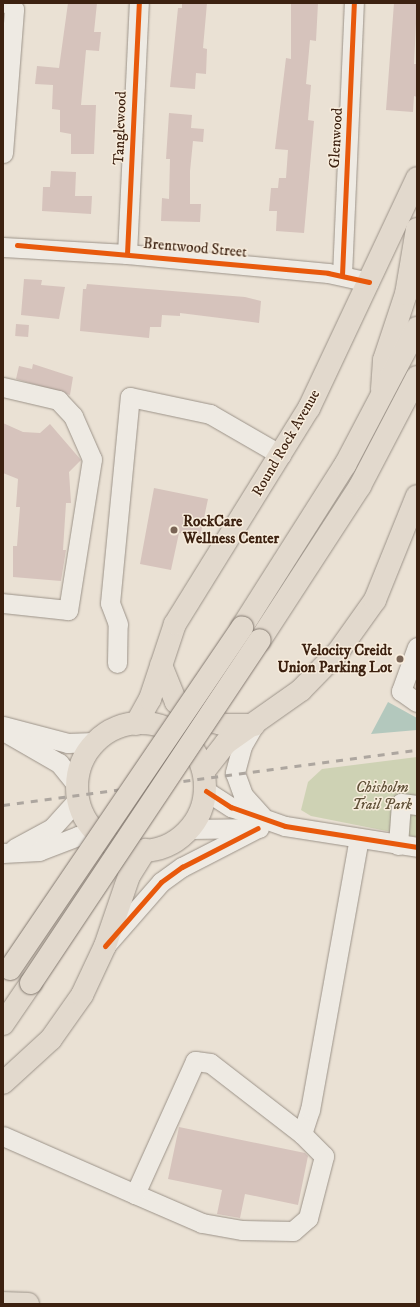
<!DOCTYPE html>
<style>
body{margin:0}
#map{position:relative;width:420px;height:1307px;overflow:hidden;background:#eae1d4;font-family:"IM FELL DW Pica",serif}
div>[style]{position:absolute}
[style*='--x']{left:calc(var(--x)*1px);top:calc(var(--y)*1px);width:calc(var(--w)*1px);rotate:calc(var(--a)*1deg)}
.green>*{inset:0;background:#ced2b4}
.water>*{inset:0;background:#b3c8bd}
.building>*{inset:0;background:#d6c3bc;transform-origin:0 0}
.roads{filter:drop-shadow(0 0 1px #9c9389) drop-shadow(0 0 1px #9c9389)}
.minor>*{height:19px;margin:-9.5px;padding:0 9.5px;transform-origin:9.5px;border-radius:9.5px;background:#eeeae3}
.major>*{height:22px;margin:-11px;padding:0 11px;transform-origin:11px;border-radius:11px;background:#e2d9cd}
.major>.ring{margin:-11px;padding:0;box-sizing:content-box;background:none;border:22px solid #e2d9cd;border-radius:50%}
.rail>*{height:3px;margin-top:-1.5px;transform-origin:0;background:repeating-linear-gradient(90deg,#ada69f 0 7px,transparent 0 14px)}
.bridges{filter:drop-shadow(0 0 1px #837970) drop-shadow(0 0 1px #837970)}
.major-bridge>*{height:22px;margin:-11px;padding:0 11px;transform-origin:11px;border-radius:11px;background:#e2d9cd}
.cycleway>*{height:5px;margin:-2.5px;padding:0 2.5px;transform-origin:2.5px;border-radius:2.5px;background:#e8590c}
.dots>*{width:11px;height:11px;translate:-50% -50%;box-sizing:border-box;border:2px solid #f8eddd;border-radius:50%}
span{translate:-50% -50%;white-space:nowrap;text-align:center;line-height:1.15;-webkit-text-stroke:3px #f8eddd;paint-order:stroke}
.street-label{font-size:15px;color:#3c2110}
.poi-label{font-size:15px;color:#3c2110;font-weight:700}
.left{translate:0 -50%;text-align:left}
.right{translate:-100% -50%;text-align:right}
.park-label{font-size:15px;color:#615239;font-style:italic}
.frame{position:absolute;inset:0;border:4px solid #3c2110;pointer-events:none}
</style>
<div id="map">
<div class="green">
<div style="clip-path:polygon(417px 757px,417px 837px,311px 816px,301px 810px,308px 782px,322px 769px)"></div>
</div>
<div class="water">
<div style="clip-path:polygon(388px 702px,417px 718px,417px 730px,371px 734px)"></div>
</div>
<div class="building">
<div style="clip-path:polygon(68px 3px,97px 3px,94px 32px,101px 32px,99px 51px,86px 50px,81px 105px,96px 105px,94px 154px,71px 154px,71px 134px,60px 132px,60px 110px,52px 109px,53px 85px,35px 84px,37px 66px,59px 68px)"></div>
<div style="clip-path:polygon(182px 3px,207px 3px,203px 48px,207px 49px,206px 74px,196px 73px,195px 89px,170px 87px,178px 8px,182px 8px)"></div>
<div style="clip-path:polygon(291px 3px,318px 3px,316px 41px,310px 40px,306px 84px,311px 85px,308px 120px,314px 121px,304px 233px,276px 231px,277px 211px,269px 211px,271px 188px,278px 188px,279px 178px,286px 178px,288px 150px,275px 149px,286px 58px,291px 59px)"></div>
<div style="clip-path:polygon(394px 3px,417px 3px,414px 64px,417px 64px,417px 97px,414px 96px,413px 112px,386px 110px)"></div>
<div style="clip-path:polygon(169px 113px,192px 115px,191px 128px,204px 129px,203px 142px,193px 141px,190px 171px,190px 204px,201px 204px,200px 222px,161px 221px,162px 198px,169px 199px,170px 159px,166px 159px)"></div>
<div style="clip-path:polygon(51px 171px,76px 172px,75px 196px,92px 196px,91px 214px,42px 211px,43px 187px,50px 187px)"></div>
<div style="clip-path:polygon(24px 279px,42px 280px,41px 285px,65px 287px,59px 319px,21px 315px)"></div>
<div style="clip-path:polygon(87px 284px,245px 297px,261px 301px,259px 323px,180px 313px,180px 316px,162px 315px,161px 327px,150px 327px,149px 338px,80px 331px,83px 289px,86px 289px)"></div>
<div style="left:16px;top:324px;width:13px;height:12px;rotate:4deg"></div>
<div style="clip-path:polygon(33px 364px,73px 377px,70px 395px,16px 379px,19px 366px,32px 369px)"></div>
<div style="clip-path:polygon(3px 423px,23px 432px,40px 433px,50px 424px,81px 460px,69px 472px,71px 503px,66px 503px,63px 550px,66px 550px,61px 581px,13px 577px,13px 546px,17px 546px,20px 507px,16px 507px,18px 479px,3px 473px)"></div>
<div style="clip-path:polygon(154px 488px,208px 499px,200px 537px,179px 533px,171px 570px,140px 564px)"></div>
<div style="clip-path:polygon(179px 1127px,305px 1153px,308px 1156px,298px 1205px,245px 1194px,240px 1218px,217px 1214px,222px 1190px,168px 1179px)"></div>
</div>
<div class="roads">
<div class="minor">
<div style="--x:3;--y:153;--w:144;--a:-85.6"></div>
<div style="--x:14;--y:9;--w:8;--a:-135"></div>
<div style="--x:3;--y:247;--w:124;--a:3.2"></div>
<div style="--x:127;--y:254;--w:202;--a:5.4"></div>
<div style="--x:328;--y:273;--w:42;--a:12.4"></div>
<div style="--x:127;--y:254;--w:251;--a:-87.3"></div>
<div style="--x:342;--y:275;--w:272;--a:-87.5"></div>
<div style="--x:3;--y:387;--w:57;--a:13.3"></div>
<div style="--x:58;--y:400;--w:22;--a:47"></div>
<div style="--x:73;--y:416;--w:47;--a:66.2"></div>
<div style="--x:92;--y:459;--w:153;--a:99"></div>
<div style="--x:68;--y:610;--w:65;--a:-173.9"></div>
<div style="--x:417;--y:647;--w:47;--a:110"></div>
<div style="--x:401;--y:691;--w:19;--a:35"></div>
<div style="--x:117;--y:663;--w:39;--a:-89"></div>
<div style="--x:118;--y:624;--w:22;--a:-111"></div>
<div style="--x:110;--y:603;--w:207;--a:-84.5"></div>
<div style="--x:130;--y:397;--w:82;--a:12"></div>
<div style="--x:210;--y:414;--w:82;--a:30"></div>
<div style="--x:254;--y:725;--w:24;--a:120"></div>
<div style="--x:242;--y:746;--w:28;--a:105"></div>
<div style="--x:235;--y:773;--w:23;--a:70"></div>
<div style="--x:243;--y:795;--w:28;--a:48"></div>
<div style="--x:3;--y:726;--w:67;--a:14.7"></div>
<div style="--x:68;--y:743;--w:26;--a:-2"></div>
<div style="--x:5;--y:732;--w:62;--a:29.9"></div>
<div style="--x:59;--y:763;--w:26;--a:51"></div>
<div style="--x:206;--y:791;--w:30;--a:33"></div>
<div style="--x:231;--y:807;--w:57;--a:19.4"></div>
<div style="--x:285;--y:826;--w:134;--a:9"></div>
<div style="--x:191;--y:829;--w:68;--a:-0.8"></div>
<div style="--x:398;--y:845;--w:42;--a:-85.9"></div>
<div style="--x:401;--y:803;--w:16;--a:7"></div>
<div style="--x:15;--y:848;--w:42;--a:-28.4"></div>
<div style="--x:52;--y:828;--w:36;--a:-48"></div>
<div style="--x:3;--y:853;--w:36;--a:-3"></div>
<div style="--x:39;--y:851;--w:42;--a:-21"></div>
<div style="--x:78;--y:836;--w:23;--a:5"></div>
<div style="--x:106;--y:945;--w:84;--a:-48.9"></div>
<div style="--x:161;--y:882;--w:26;--a:-36"></div>
<div style="--x:182;--y:867;--w:85;--a:-27.2"></div>
<div style="--x:302;--y:1134;--w:116;--a:-142.3"></div>
<div style="--x:210;--y:1063;--w:15;--a:-172"></div>
<div style="--x:195;--y:1061;--w:146;--a:114.3"></div>
<div style="--x:135;--y:1194;--w:73;--a:23.4"></div>
<div style="--x:202;--y:1223;--w:41;--a:9.9"></div>
<div style="--x:242;--y:1230;--w:51;--a:1.1"></div>
<div style="--x:293;--y:1231;--w:20;--a:-41"></div>
<div style="--x:308;--y:1218;--w:64;--a:-75.5"></div>
<div style="--x:324;--y:1156;--w:31;--a:-135"></div>
<div style="--x:302;--y:1134;--w:25;--a:-72"></div>
<div style="--x:310;--y:1110;--w:276;--a:-79.8"></div>
<div style="--x:3;--y:1136;--w:144;--a:23.7"></div>
</div>
<div class="major">
<div style="--x:382;--y:389;--w:29;--a:-86"></div>
<div style="--x:384;--y:360;--w:70;--a:-71.6"></div>
<div style="--x:406;--y:294;--w:66;--a:-80.4"></div>
<div style="--x:242;--y:627;--w:192;--a:-57.6"></div>
<div style="--x:345;--y:465;--w:155;--a:-62.3"></div>
<div style="--x:260;--y:640;--w:184;--a:-57"></div>
<div style="--x:360;--y:486;--w:123;--a:-62.4"></div>
<div style="--x:161;--y:665;--w:40;--a:68"></div>
<div style="--x:176;--y:702;--w:19;--a:43"></div>
<div style="--x:190;--y:715;--w:37;--a:16"></div>
<div style="--x:226;--y:725;--w:28;--a:0"></div>
<div class="ring" style="left:77px;top:723px;width:106px;height:106px"></div>
<div style="--x:136;--y:724;--w:29;--a:-61"></div>
<div style="--x:150;--y:699;--w:79;--a:-71.6"></div>
<div style="--x:175;--y:624;--w:254;--a:-58.2"></div>
<div style="--x:309;--y:408;--w:254;--a:-64.8"></div>
<div style="--x:204;--y:771;--w:36;--a:-52"></div>
<div style="--x:226;--y:743;--w:92;--a:-35.2"></div>
<div style="--x:301;--y:690;--w:53;--a:-45.8"></div>
<div style="--x:338;--y:652;--w:64;--a:-54.6"></div>
<div style="--x:375;--y:600;--w:112;--a:-68"></div>
<div style="--x:3;--y:1024;--w:50;--a:-55.7"></div>
<div style="--x:3;--y:1083;--w:65;--a:-42.5"></div>
<div style="--x:51;--y:1039;--w:54;--a:-54.8"></div>
<div style="--x:82;--y:995;--w:54;--a:-64.9"></div>
<div style="--x:105;--y:946;--w:74;--a:-71.1"></div>
<div style="--x:129;--y:876;--w:31;--a:-58"></div>
<div style="--x:3;--y:1303;--w:25;--a:2"></div>
</div>
</div>
<div class="rail">
<div style="--x:3;--y:805;--w:418;--a:-7.6"></div>
</div>
<div class="bridges">
<div class="major-bridge">
<div style="--x:10;--y:969;--w:413;--a:-55.8"></div>
<div style="--x:31;--y:983;--w:412;--a:-56.3"></div>
</div>
</div>
<div class="cycleway">
<div style="--x:17;--y:245;--w:312;--a:5.1"></div>
<div style="--x:328;--y:273;--w:42;--a:12.4"></div>
<div style="--x:127;--y:254;--w:251;--a:-87.3"></div>
<div style="--x:342;--y:275;--w:272;--a:-87.5"></div>
<div style="--x:206;--y:791;--w:30;--a:33"></div>
<div style="--x:231;--y:807;--w:57;--a:19.4"></div>
<div style="--x:285;--y:826;--w:134;--a:9"></div>
<div style="--x:105;--y:946;--w:85;--a:-48.8"></div>
<div style="--x:161;--y:882;--w:26;--a:-36"></div>
<div style="--x:182;--y:867;--w:85;--a:-27.2"></div>
</div>
<div class="dots">
<div style="left:174px;top:530px;background:#796455"></div>
<div style="left:400px;top:659px;background:#796455"></div>
</div>
<div class="street-label">
<span style="left:120px;top:128px;rotate:-88deg">Tanglewood</span>
<span style="left:336px;top:138px;rotate:-87deg">Glenwood</span>
<span style="left:195px;top:248px;rotate:5deg">Brentwood Street</span>
<span style="left:286px;top:443px;rotate:-60deg">Round Rock Avenue</span>
</div>
<div class="poi-label">
<span class="left" style="left:183px;top:530px">RockCare<br>Wellness Center</span>
<span class="right" style="left:392px;top:659px">Velocity Creidt<br>Union Parking Lot</span>
</div>
<div class="park-label">
<span style="left:382px;top:796px">Chisholm<br>Trail Park</span>
</div>
<div class="frame"></div>
</div>
